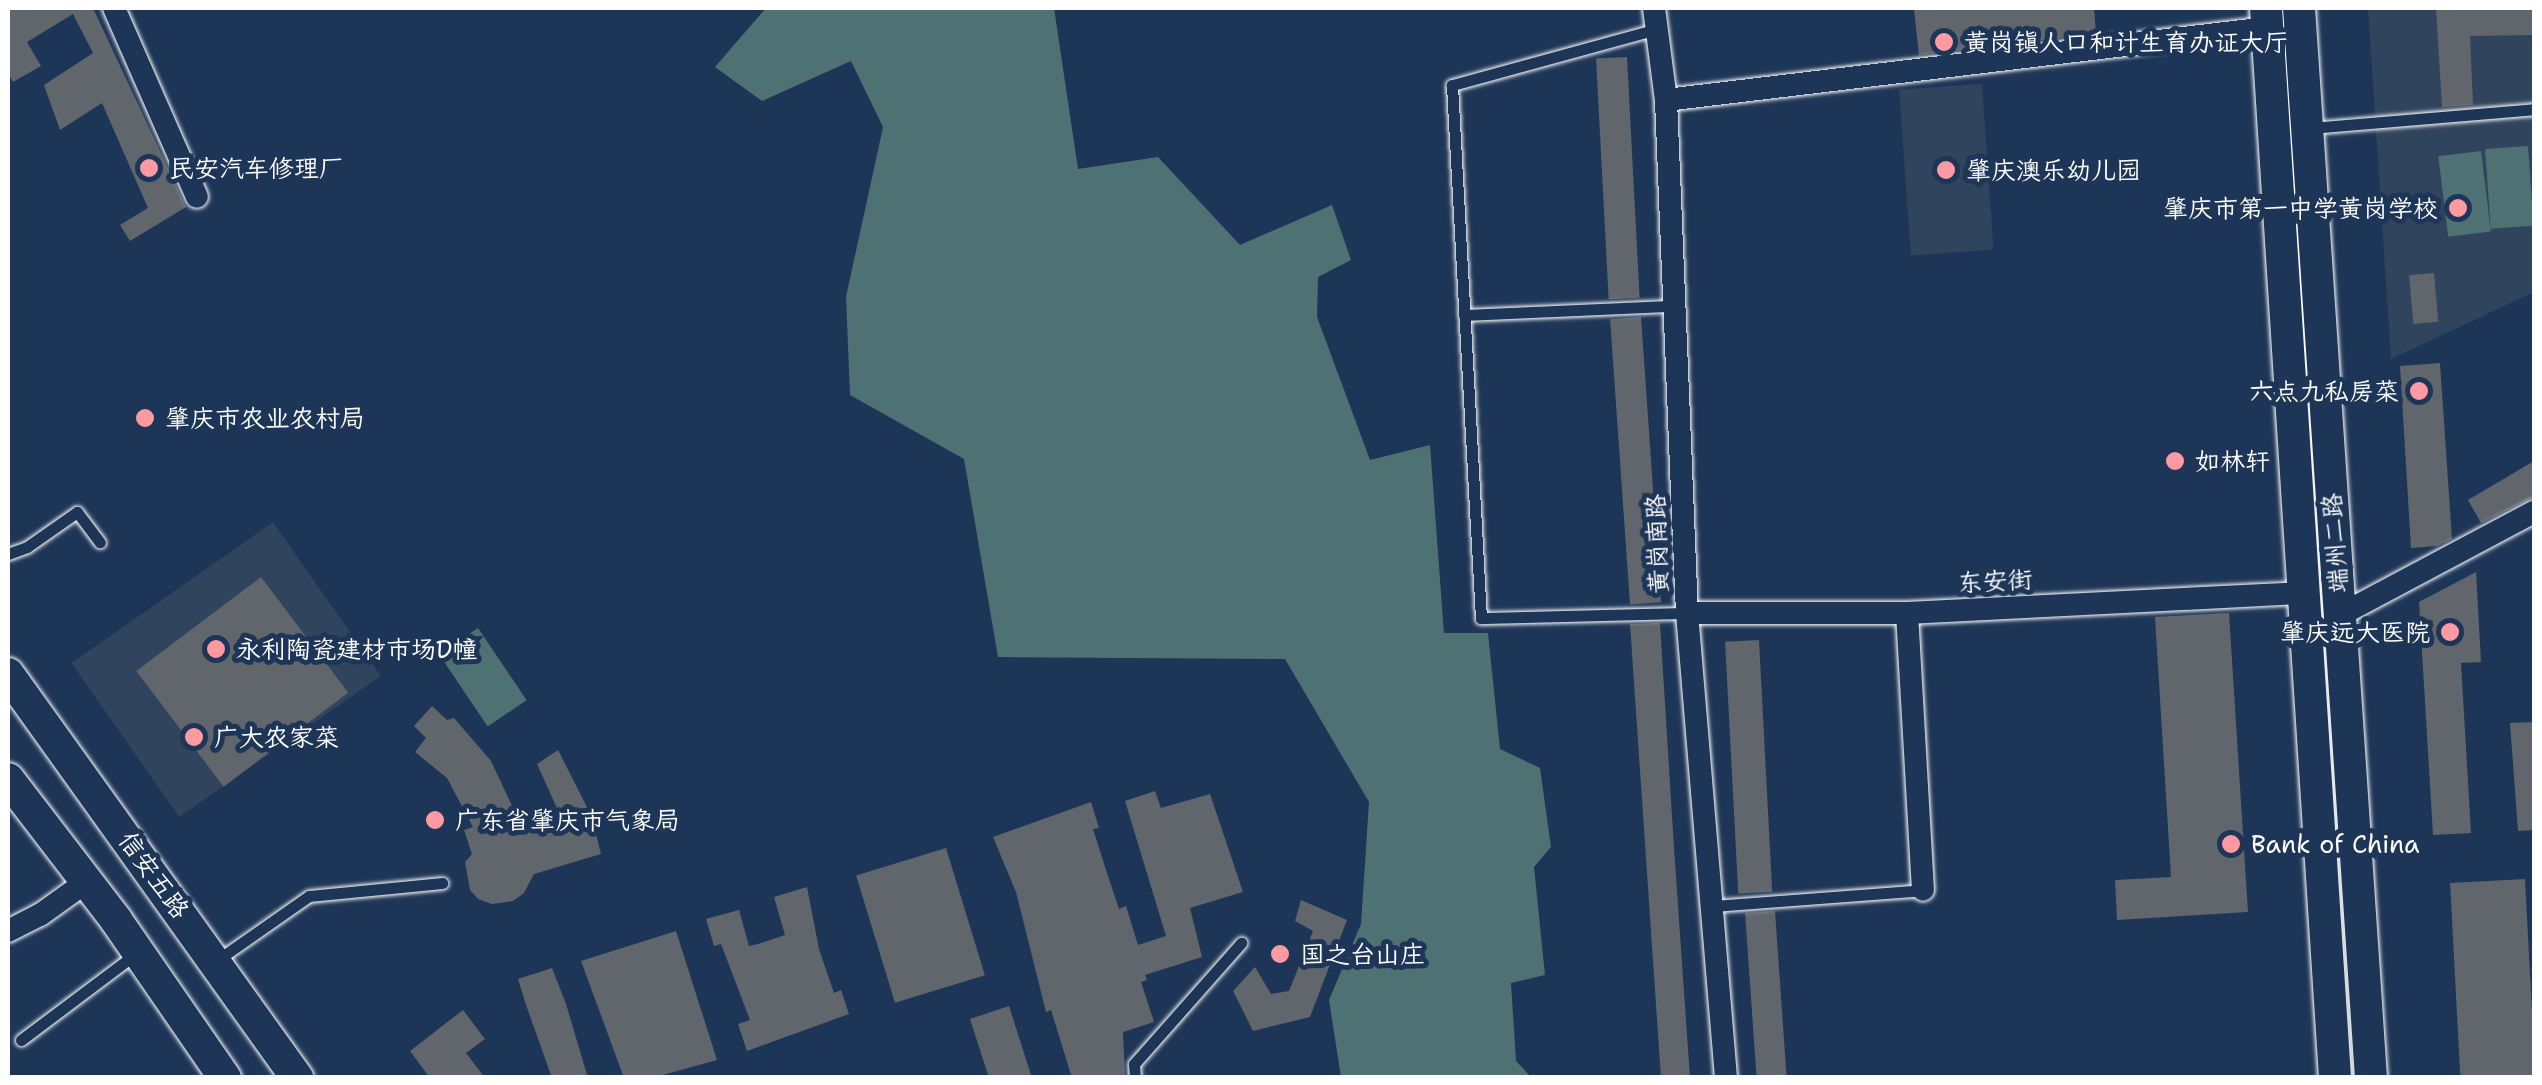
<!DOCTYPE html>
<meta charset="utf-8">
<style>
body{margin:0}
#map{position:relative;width:2542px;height:1085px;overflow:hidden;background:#1d3557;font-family:"Shantell Sans","LXGW WenKai TC",sans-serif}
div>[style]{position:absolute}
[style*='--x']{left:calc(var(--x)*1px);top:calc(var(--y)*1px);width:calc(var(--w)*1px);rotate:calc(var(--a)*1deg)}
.built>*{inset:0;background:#31445d;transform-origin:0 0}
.green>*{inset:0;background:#4e7273;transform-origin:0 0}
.building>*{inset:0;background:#61666c;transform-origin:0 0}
.roads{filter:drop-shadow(0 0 2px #fff) drop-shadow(0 0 2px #fff)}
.lane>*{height:11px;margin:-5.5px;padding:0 5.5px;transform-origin:5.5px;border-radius:5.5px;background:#1d3557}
.street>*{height:22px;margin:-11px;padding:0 11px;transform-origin:11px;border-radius:11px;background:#1d3557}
.primary>*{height:32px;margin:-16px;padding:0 16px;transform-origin:16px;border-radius:16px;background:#1d3557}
.dots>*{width:28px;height:28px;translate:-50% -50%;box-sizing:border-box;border:5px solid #1d3557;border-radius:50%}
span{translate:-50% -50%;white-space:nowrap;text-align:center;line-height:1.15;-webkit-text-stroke:10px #1d3557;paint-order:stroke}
.poi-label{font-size:25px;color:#fff}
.left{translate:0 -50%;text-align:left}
.right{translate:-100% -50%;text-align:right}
.street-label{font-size:25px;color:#fff}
.frame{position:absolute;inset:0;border:10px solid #fff;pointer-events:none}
</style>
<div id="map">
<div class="built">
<div style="clip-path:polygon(2368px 8px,2534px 8px,2534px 292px,2391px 359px)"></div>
<div style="left:1982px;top:84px;width:166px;height:83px;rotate:86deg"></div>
<div style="left:273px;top:522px;width:188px;height:246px;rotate:55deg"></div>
</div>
<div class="green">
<div style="clip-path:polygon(766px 8px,1054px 8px,1078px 169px,1158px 157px,1240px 245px,1332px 205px,1351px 260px,1318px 277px,1317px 317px,1370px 460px,1430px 445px,1444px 633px,1488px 633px,1500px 749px,1540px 768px,1551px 847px,1534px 867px,1545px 975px,1511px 983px,1516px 1061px,1531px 1077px,1341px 1077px,1329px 1000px,1361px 924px,1369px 802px,1285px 659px,998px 657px,964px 459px,850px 395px,846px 297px,883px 127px,851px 61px,762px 101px,715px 67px)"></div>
<div style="left:2528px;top:146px;width:80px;height:43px;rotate:86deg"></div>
<div style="left:2481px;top:151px;width:81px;height:43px;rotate:83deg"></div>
<div style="left:478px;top:628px;width:87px;height:47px;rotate:56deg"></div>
</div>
<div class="building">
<div style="clip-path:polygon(8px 8px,93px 8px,186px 207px,130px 241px,120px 225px,148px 208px,102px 103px,60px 130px,44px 85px,93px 53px,73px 14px,27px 42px,41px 66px,13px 82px,8px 73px)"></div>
<div style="clip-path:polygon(2094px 8px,2096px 33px,1919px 55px,1914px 9px)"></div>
<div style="clip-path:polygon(2436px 8px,2534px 8px,2534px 35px,2470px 36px,2473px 105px,2442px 107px)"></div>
<div style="left:1627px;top:57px;width:241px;height:31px;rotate:87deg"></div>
<div style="left:2434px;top:273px;width:49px;height:25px;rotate:85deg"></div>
<div style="left:1641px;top:317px;width:286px;height:31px;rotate:86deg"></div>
<div style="clip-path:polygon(2440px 363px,2452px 539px,2437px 546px,2411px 548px,2400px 366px)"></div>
<div style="clip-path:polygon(2534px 461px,2534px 497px,2481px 523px,2468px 500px)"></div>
<div style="clip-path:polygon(2476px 572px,2481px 662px,2461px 663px,2471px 833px,2433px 835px,2419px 602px)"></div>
<div style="left:261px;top:577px;width:145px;height:156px;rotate:53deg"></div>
<div style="clip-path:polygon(2229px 613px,2248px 912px,2117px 920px,2115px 880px,2171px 877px,2155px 617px)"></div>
<div style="clip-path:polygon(1660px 623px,1674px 848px,1690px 1078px,1661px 1078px,1630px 624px)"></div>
<div style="left:1759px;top:640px;width:252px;height:34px;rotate:87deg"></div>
<div style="clip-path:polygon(432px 706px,447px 720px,454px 718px,491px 761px,521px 825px,560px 815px,537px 764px,558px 750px,591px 815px,601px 854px,534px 874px,524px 893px,513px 901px,492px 904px,478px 899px,470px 890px,465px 862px,472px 854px,464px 830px,473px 827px,447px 778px,415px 752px,426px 738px,414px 726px)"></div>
<div style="clip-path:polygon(2534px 722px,2534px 830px,2518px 831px,2510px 723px)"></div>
<div style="clip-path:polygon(1155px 791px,1161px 808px,1210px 794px,1243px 892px,1190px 908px,1202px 957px,1145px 975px,1147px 980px,1141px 982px,1154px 1022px,1123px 1032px,1125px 1075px,1072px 1078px,1051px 1010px,1046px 1012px,1016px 892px,993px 837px,1091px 802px,1099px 828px,1093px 829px,1107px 873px,1119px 909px,1126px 906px,1138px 945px,1166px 936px,1125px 801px)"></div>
<div style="left:946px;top:848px;width:133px;height:94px;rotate:73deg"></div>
<div style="left:2525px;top:879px;width:199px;height:75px;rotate:87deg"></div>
<div style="clip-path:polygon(807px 887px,819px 949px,834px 993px,841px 990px,849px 1014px,747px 1051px,738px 1024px,750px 1020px,721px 944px,714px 946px,706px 919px,739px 910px,749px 946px,758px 944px,785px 935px,774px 897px)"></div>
<div style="clip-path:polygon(1301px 900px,1347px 920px,1310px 1017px,1253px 1031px,1233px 991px,1255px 967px,1271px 994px,1289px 991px,1313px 931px,1295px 921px)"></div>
<div style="left:1775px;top:911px;width:167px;height:30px;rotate:86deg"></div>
<div style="clip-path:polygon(676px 931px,717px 1060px,652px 1078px,624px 1078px,581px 961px)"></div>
<div style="clip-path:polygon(552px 968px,566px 1004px,588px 1078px,552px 1078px,526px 1005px,518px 979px)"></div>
<div style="clip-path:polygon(1009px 1006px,1032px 1078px,989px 1078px,970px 1019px)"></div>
<div style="clip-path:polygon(463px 1010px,485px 1039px,466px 1053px,485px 1078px,430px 1078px,410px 1051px)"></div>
</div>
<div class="roads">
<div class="lane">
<div style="--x:1657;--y:29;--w:213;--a:164.7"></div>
<div style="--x:1452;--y:85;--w:534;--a:86.89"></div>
<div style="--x:1481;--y:618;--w:206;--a:-1.4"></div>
<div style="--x:2310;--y:128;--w:225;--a:-4.8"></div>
<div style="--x:1464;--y:315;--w:210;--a:-2.5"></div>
<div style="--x:8;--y:554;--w:20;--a:-20"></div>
<div style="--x:27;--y:547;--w:61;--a:-35"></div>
<div style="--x:77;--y:512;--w:38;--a:53"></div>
<div style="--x:1712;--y:906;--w:212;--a:-4.3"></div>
<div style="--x:216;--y:961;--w:113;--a:-35"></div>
<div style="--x:309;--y:896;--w:134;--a:-5.6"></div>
<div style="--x:21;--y:1040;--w:145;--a:-36.9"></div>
<div style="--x:1135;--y:1078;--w:14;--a:-94"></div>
<div style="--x:1134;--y:1064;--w:162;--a:-48.5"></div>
</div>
<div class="street">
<div style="--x:114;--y:8;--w:206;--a:66.3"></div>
<div style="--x:1654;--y:8;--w:93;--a:82.6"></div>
<div style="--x:1666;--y:100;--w:513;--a:87.66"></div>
<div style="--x:1687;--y:613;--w:467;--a:85.2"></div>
<div style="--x:1666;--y:100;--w:605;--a:-6.83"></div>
<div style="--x:1687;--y:613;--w:220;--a:0"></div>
<div style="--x:1907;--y:613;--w:398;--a:-2.9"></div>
<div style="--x:1907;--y:613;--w:277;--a:86.7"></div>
<div style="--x:2340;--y:615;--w:220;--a:-28"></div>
<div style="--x:8;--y:931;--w:36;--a:-27"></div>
<div style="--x:40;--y:915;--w:57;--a:-35.7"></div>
</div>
<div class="primary">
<div style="--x:2266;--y:8;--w:1072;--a:86.31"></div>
<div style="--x:2299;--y:8;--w:1072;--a:86.15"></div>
<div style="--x:8;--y:674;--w:497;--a:54.4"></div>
<div style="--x:8;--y:779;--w:178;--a:52.5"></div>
<div style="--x:116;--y:920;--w:192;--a:55.4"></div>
</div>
</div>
<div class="dots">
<div style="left:1944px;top:42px;background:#ff9aa2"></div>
<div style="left:149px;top:168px;background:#ff9aa2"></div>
<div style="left:1946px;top:170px;background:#ff9aa2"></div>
<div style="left:2458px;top:208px;background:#ff9aa2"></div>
<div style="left:2419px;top:391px;background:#ff9aa2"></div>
<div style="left:145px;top:418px;background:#ff9aa2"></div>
<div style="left:2175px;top:461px;background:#ff9aa2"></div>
<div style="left:2450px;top:632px;background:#ff9aa2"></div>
<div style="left:216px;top:649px;background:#ff9aa2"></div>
<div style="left:194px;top:737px;background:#ff9aa2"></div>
<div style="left:435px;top:820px;background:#ff9aa2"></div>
<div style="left:2231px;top:844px;background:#ff9aa2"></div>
<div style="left:1280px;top:954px;background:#ff9aa2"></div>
</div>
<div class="poi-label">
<span class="left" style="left:1964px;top:42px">黄岗镇人口和计生育办证大厅</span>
<span class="left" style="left:169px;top:168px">民安汽车修理厂</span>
<span class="left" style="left:1966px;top:170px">肇庆澳乐幼儿园</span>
<span class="right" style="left:2438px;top:208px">肇庆市第一中学黄岗学校</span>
<span class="right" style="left:2399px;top:391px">六点九私房菜</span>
<span class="left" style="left:165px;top:418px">肇庆市农业农村局</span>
<span class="left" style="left:2195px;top:461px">如林轩</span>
<span class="right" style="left:2430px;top:632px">肇庆远大医院</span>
<span class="left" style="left:236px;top:649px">永利陶瓷建材市场D幢</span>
<span class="left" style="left:214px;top:737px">广大农家菜</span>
<span class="left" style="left:455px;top:820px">广东省肇庆市气象局</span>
<span class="left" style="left:2251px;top:844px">Bank of China</span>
<span class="left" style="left:1300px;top:954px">国之台山庄</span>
</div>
<div class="street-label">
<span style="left:2335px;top:543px;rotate:-94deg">端州二路</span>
<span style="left:1657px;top:544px;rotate:-92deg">黄岗南路</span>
<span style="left:1995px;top:581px;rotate:-3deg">东安街</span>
<span style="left:154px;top:875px;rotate:54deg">信安五路</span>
</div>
<div class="frame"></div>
</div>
